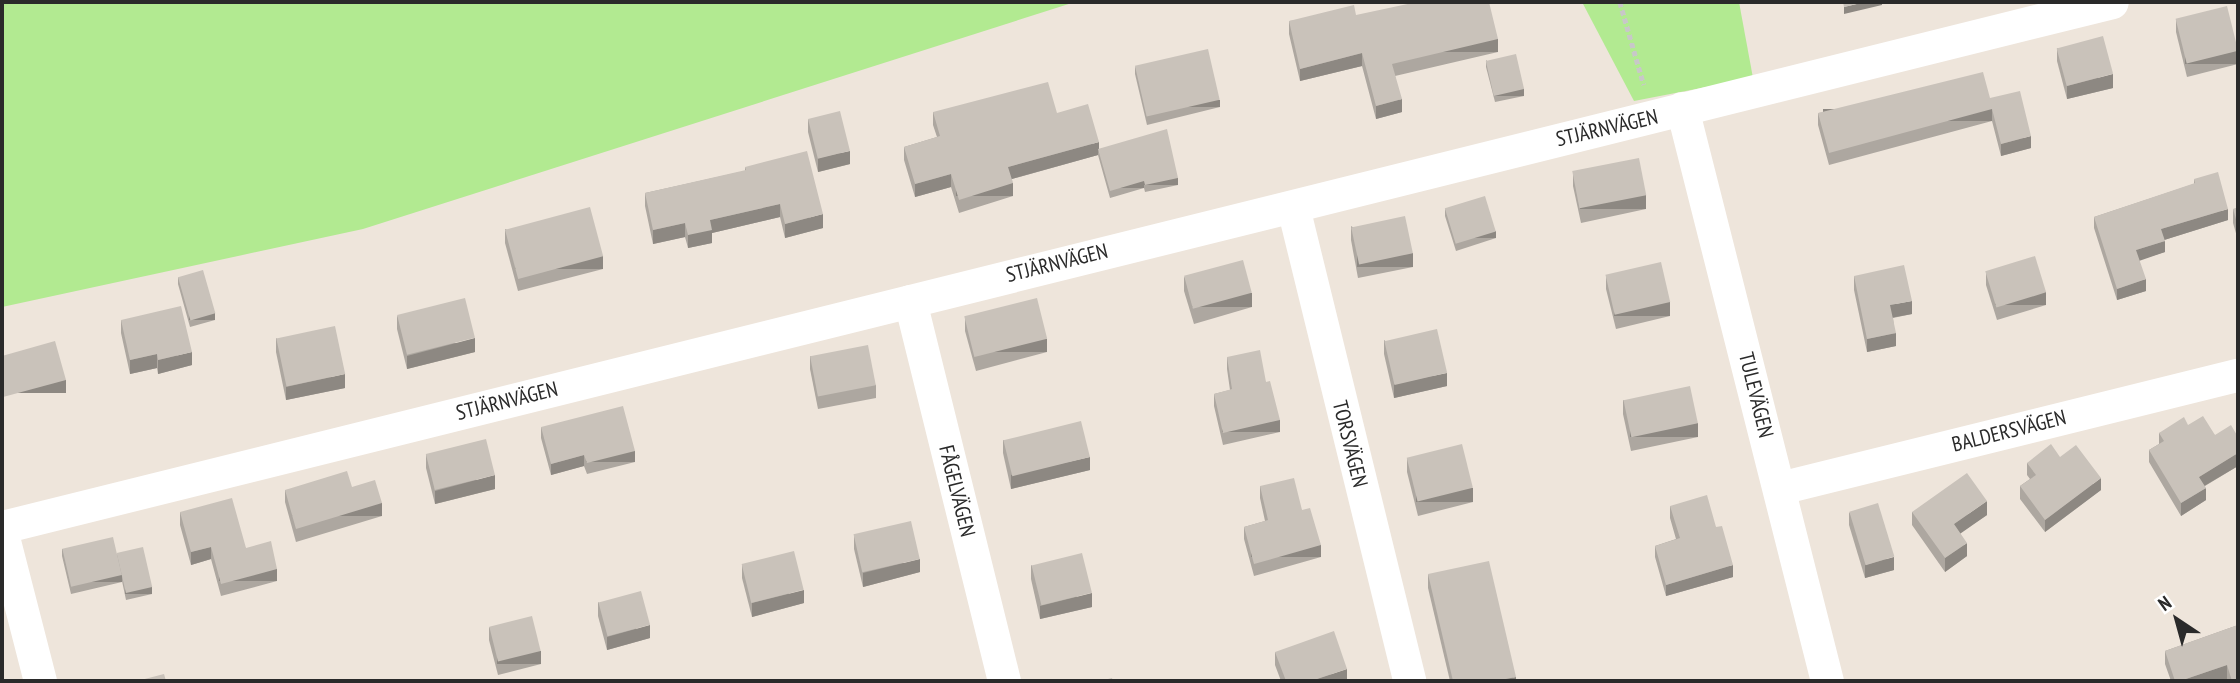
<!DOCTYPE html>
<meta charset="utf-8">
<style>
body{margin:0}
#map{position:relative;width:2240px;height:683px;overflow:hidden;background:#eee5db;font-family:"PT Sans Narrow",sans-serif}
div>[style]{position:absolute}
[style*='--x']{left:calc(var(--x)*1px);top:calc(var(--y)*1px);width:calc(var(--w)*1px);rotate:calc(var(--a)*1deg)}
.green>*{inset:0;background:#b2ea91}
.path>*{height:4.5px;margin-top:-2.25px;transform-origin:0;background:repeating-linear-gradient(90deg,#c8c8c8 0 5px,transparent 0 8.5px)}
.minor>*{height:33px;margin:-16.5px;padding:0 16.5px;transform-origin:16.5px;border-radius:16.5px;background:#fff}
.wall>*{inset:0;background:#ada7a0}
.shaded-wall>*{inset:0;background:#8d8882;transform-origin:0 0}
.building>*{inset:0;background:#c9c2ba;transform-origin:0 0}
span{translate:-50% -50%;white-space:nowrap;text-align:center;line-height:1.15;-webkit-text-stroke:5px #fff;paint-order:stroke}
.street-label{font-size:21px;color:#2a2a2a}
.frame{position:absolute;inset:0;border:4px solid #2a2a2a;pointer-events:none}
.north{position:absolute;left:2142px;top:585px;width:70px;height:70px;-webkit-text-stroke:5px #fff;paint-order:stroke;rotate:324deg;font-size:19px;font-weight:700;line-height:28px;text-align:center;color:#2a2a2a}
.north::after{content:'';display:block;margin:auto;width:24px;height:32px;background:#2a2a2a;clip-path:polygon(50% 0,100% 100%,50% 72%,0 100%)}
</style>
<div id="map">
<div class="green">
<div style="clip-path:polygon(2px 2px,1075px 2px,363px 229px,2px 307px)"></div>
<div style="clip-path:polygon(1582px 2px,1739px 2px,1753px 78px,1634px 101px)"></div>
</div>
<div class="path">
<div style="--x:1620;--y:2;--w:86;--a:73.9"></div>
</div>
<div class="minor">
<div style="--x:1682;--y:108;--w:591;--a:75.8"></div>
<div style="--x:1293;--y:207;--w:488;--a:76.2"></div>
<div style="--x:910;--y:301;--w:391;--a:76.1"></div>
<div style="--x:1780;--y:488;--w:472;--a:-13.9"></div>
<div style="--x:2;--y:527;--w:2174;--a:-13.97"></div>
<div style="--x:2;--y:533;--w:153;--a:75.6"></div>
</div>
<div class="wall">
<div style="clip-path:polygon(1356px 15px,1498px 52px,1395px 76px,1402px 112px,1376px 119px,1362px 66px,1300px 81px,1289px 34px,1289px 21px)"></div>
<div style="clip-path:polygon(2176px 19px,2238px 50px,2238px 64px,2187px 77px,2176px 32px)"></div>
<div style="clip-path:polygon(2057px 48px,2113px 88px,2067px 99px,2057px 61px)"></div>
<div style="clip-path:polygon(1486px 60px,1524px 96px,1495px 102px,1486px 67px)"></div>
<div style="clip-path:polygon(1135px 67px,1220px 107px,1147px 125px,1135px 74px)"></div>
<div style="clip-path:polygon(1990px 98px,2031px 148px,2001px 156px,1992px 121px,1829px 165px,1818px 125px,1818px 113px)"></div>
<div style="clip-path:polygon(933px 112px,1057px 113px,1099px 149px,1178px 185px,1145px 192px,1144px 188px,1110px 198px,1098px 155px,1012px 179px,1013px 196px,959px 213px,951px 187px,915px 197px,904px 160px,904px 147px,937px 137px,933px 125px)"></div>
<div style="clip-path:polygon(808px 119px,850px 164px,818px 172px,808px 132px)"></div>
<div style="clip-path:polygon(745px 167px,823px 228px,785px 238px,780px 217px,712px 233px,712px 243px,688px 248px,685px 237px,653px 244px,645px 206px,645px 193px,745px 171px)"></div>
<div style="clip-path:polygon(1573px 173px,1646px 209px,1581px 223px,1573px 186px)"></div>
<div style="clip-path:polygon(2194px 179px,2228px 220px,2164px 240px,2165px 252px,2139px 260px,2146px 291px,2117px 300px,2094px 228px,2094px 217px,2194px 184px)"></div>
<div style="clip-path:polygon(2238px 208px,2238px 240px,2233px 223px,2233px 209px)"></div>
<div style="clip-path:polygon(1445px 209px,1496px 238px,1456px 251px,1445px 216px)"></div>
<div style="clip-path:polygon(1351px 226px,1413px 267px,1358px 278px,1351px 240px)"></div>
<div style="clip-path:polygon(505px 229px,603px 269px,518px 291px,505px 243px)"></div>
<div style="clip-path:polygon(1986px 272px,2046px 305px,1997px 320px,1986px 285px)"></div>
<div style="clip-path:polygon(1606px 275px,1670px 316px,1616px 329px,1606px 289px)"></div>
<div style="clip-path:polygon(1854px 276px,1912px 314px,1893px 318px,1896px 346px,1867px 352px,1854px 290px)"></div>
<div style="clip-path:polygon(178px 277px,215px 320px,190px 327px,178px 284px)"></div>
<div style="clip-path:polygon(1184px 277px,1252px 307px,1194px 324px,1184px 291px)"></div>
<div style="clip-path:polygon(397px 316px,475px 352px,407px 369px,397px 329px)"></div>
<div style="clip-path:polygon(965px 318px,1047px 352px,976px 371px,965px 331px)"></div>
<div style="clip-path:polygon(121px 320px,192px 365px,158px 374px,157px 368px,130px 374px,121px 333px)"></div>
<div style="clip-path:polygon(276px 338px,345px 388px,286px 400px,276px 352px)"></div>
<div style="clip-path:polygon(1384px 340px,1447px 386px,1394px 398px,1384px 354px)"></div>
<div style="clip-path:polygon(810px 356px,876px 385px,876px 398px,818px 409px,810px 369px)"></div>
<div style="clip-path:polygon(1227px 357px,1266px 382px,1280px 432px,1223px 445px,1214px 406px,1214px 394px,1230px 390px,1227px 369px)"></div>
<div style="clip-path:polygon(1623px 400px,1698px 437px,1631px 451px,1623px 414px)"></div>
<div style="clip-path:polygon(2188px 425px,2215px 435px,2238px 437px,2238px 466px,2205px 486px,2206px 500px,2181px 516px,2149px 462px,2149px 450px,2159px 444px,2159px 433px)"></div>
<div style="clip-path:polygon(541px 427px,635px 462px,587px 474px,584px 466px,551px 475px,541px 438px)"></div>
<div style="clip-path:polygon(1003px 440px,1090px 470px,1011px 489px,1003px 453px)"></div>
<div style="clip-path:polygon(426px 454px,495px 489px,435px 504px,426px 468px)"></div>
<div style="clip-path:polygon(2060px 457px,2101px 490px,2045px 532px,2020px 499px,2020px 486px,2030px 479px,2027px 475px,2027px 463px)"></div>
<div style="clip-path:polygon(1407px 458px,1473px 502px,1418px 516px,1407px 472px)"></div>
<div style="clip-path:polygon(1260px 486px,1302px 510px,1321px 557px,1254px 576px,1244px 539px,1244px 527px,1265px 521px,1260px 498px)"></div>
<div style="clip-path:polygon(352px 487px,382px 516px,296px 542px,285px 502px,285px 490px)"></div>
<div style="clip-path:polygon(1670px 506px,1716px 527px,1733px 577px,1666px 596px,1655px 557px,1655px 546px,1676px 539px,1670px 518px)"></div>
<div style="clip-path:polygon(180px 512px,246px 548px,277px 581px,221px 596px,211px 559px,191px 565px,180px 525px)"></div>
<div style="clip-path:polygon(1849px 512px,1894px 570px,1865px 578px,1849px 525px)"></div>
<div style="clip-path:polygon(1912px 512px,1987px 515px,1960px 533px,1967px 556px,1945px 572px,1912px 525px)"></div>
<div style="clip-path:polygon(854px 535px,920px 572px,863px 587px,854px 549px)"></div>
<div style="clip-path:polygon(62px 549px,117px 554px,152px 594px,126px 600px,122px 581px,122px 582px,71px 594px,62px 556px)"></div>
<div style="clip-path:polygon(742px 564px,804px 603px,752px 617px,742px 578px)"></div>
<div style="clip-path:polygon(1031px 565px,1092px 607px,1040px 619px,1031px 579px)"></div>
<div style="clip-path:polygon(1428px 574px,1516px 681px,1450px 681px,1428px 588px)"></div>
<div style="clip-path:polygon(598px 602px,650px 638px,607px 650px,598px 616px)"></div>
<div style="clip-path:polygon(2238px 625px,2238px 681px,2228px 681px,2227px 679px,2219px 681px,2171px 681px,2165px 664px,2165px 651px)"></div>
<div style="clip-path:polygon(489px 627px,541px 664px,498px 675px,489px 640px)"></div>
<div style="clip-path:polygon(1275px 652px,1347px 681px,1281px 681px,1275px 665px)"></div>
</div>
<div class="shaded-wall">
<div style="clip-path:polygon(1865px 2px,1882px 2px,1882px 5px,1844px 14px,1844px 7px)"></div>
<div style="left:1498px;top:39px;width:13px;height:109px;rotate:90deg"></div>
<div style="left:2238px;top:51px;width:13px;height:53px;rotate:90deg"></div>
<div style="clip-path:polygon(1362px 53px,1362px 66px,1300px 81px,1300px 69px)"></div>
<div style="clip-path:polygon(2113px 74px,2113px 88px,2067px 99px,2067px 86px)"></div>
<div style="left:1524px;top:89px;width:7px;height:30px;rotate:90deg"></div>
<div style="clip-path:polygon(1402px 99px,1402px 112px,1376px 119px,1376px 106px)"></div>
<div style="left:1220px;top:100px;width:7px;height:75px;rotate:90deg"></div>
<div style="left:1992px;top:109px;width:12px;height:169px;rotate:90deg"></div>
<div style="clip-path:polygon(2031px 136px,2031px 148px,2001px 156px,2001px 144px)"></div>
<div style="clip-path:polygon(1099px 142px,1099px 153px,1098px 149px,1098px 155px,1008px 180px,1008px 167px)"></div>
<div style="clip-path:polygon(850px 151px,850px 164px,818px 172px,818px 158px)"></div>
<div style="clip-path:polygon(951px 174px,951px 187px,915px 197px,915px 184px)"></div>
<div style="left:1178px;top:178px;width:7px;height:34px;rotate:90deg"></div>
<div style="left:1144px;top:181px;width:7px;height:35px;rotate:90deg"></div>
<div style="left:1013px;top:183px;width:13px;height:57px;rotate:90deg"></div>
<div style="left:1646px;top:195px;width:14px;height:66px;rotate:90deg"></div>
<div style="clip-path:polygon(780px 204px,780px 217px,712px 233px,712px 243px,688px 248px,688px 235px,710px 220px)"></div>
<div style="clip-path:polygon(2228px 209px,2228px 220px,2161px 241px,2161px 229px)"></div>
<div style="clip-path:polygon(823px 214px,823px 228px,785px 238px,785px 224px)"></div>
<div style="clip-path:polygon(685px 223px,685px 237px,653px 244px,653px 230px)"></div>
<div style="left:1496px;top:231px;width:7px;height:42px;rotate:90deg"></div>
<div style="clip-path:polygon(2165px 241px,2165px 252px,2136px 262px,2136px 250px)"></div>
<div style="left:1413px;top:253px;width:14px;height:56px;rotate:90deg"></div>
<div style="left:603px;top:256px;width:13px;height:88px;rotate:90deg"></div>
<div style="clip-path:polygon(2146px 279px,2146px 291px,2117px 300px,2117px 289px)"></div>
<div style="left:2046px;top:292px;width:13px;height:51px;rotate:90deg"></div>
<div style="left:1252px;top:293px;width:14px;height:60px;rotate:90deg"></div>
<div style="clip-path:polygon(1912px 301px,1912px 314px,1890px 318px,1890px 305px)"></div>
<div style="left:1670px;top:302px;width:14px;height:56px;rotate:90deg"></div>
<div style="left:215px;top:313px;width:7px;height:26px;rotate:90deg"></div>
<div style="clip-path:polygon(1896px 333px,1896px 346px,1867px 352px,1867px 339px)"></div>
<div style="clip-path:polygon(475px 338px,475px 352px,407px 369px,407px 356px)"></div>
<div style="left:1047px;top:339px;width:13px;height:73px;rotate:90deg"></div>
<div style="clip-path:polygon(192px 352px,192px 365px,158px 374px,158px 360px)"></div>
<div style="clip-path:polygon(157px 354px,157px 368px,130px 374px,130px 360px)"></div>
<div style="clip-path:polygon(1447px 373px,1447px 386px,1394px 398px,1394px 384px)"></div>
<div style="clip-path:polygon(345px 374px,345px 388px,286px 400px,286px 387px)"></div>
<div style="left:66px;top:380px;width:13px;height:65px;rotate:90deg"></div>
<div style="left:1280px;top:420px;width:12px;height:58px;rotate:90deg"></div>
<div style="left:1698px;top:423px;width:14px;height:68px;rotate:90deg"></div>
<div style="left:635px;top:451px;width:11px;height:49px;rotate:90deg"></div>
<div style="clip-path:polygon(2238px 453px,2238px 466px,2199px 489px,2199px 477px)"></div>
<div style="clip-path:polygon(584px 455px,584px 466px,551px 475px,551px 464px)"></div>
<div style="clip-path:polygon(1090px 457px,1090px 470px,1011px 489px,1011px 475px)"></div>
<div style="clip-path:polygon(495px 475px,495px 489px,435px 504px,435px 491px)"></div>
<div style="clip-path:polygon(2101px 478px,2101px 490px,2045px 532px,2045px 520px)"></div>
<div style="left:1473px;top:488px;width:14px;height:57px;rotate:90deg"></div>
<div style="clip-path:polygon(2206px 488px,2206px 500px,2181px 516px,2181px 503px)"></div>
<div style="clip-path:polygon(1987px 501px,1987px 515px,1954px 538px,1954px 524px)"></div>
<div style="left:382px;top:503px;width:13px;height:90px;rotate:90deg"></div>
<div style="clip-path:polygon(1967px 543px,1967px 556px,1945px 572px,1945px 558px)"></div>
<div style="left:1321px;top:545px;width:12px;height:70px;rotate:90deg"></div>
<div style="clip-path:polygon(211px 547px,211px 559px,191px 565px,191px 552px)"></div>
<div style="clip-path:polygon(1894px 557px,1894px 570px,1865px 578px,1865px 565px)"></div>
<div style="clip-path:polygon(920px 559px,920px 572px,863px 587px,863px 573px)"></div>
<div style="clip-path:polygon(1733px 565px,1733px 577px,1666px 596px,1666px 585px)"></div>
<div style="left:277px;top:569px;width:12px;height:58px;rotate:90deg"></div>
<div style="left:122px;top:575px;width:7px;height:52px;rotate:90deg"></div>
<div style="left:152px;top:587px;width:7px;height:27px;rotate:90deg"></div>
<div style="clip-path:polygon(804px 590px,804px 603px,752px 617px,752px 603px)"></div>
<div style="clip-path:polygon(1092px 593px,1092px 607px,1040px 619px,1040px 606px)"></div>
<div style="clip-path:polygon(650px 625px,650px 638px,607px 650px,607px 637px)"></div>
<div style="left:541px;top:651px;width:13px;height:44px;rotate:90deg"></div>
<div style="clip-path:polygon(2227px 665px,2227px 679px,2219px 681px,2180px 681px)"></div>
<div style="clip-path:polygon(1347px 669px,1347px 681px,1311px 681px)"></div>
<div style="clip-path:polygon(1516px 677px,1516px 681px,1495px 681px)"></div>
</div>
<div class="building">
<div style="clip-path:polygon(1417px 2px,1489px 2px,1498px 39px,1392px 64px,1402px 99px,1376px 106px,1362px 53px,1300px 69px,1289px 21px,1354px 5px,1356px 15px)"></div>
<div style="clip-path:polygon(1843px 2px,1865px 2px,1844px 7px)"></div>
<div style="left:2227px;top:6px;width:46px;height:53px;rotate:76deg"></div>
<div style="left:2103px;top:36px;width:39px;height:48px;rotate:75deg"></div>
<div style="left:1208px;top:49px;width:52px;height:75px;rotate:77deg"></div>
<div style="left:1516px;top:54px;width:36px;height:31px;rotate:77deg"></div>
<div style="clip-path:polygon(1983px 72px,1990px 98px,2020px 91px,2031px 136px,2001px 144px,1992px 109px,1829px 153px,1818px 113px)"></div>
<div style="clip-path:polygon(1048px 82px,1057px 113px,1088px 104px,1099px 142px,1008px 167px,1013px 183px,959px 200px,951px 174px,915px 184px,904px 147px,940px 136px,933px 112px)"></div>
<div style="left:840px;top:111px;width:41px;height:33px;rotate:76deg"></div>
<div style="clip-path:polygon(1167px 129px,1178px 178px,1145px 185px,1144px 181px,1110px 191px,1098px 149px)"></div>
<div style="clip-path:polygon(807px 151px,823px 214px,785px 224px,780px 204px,710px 220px,712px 230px,688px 235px,685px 223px,653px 230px,645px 193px,746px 170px,745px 167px)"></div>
<div style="left:1639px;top:158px;width:38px;height:68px;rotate:79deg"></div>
<div style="clip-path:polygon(2218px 172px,2228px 209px,2161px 229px,2165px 241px,2136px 250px,2146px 279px,2117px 289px,2094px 217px,2195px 183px,2194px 179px)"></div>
<div style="left:1485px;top:196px;width:37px;height:42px;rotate:73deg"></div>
<div style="left:590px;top:207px;width:51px;height:88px;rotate:75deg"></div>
<div style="clip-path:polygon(2238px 208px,2238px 226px,2233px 209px)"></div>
<div style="left:1405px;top:216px;width:38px;height:55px;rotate:78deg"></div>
<div style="left:2035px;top:256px;width:38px;height:52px;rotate:73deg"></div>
<div style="left:1243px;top:260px;width:34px;height:61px;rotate:75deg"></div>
<div style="left:1661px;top:262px;width:41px;height:57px;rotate:77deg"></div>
<div style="clip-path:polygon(1904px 265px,1912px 301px,1890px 305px,1896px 333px,1867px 339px,1854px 276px)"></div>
<div style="left:203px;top:270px;width:45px;height:26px;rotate:74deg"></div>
<div style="left:465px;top:298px;width:41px;height:70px;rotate:76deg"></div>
<div style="left:1037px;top:298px;width:42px;height:75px;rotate:76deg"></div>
<div style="clip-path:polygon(181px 306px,192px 352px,158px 360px,157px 354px,130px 360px,121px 320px)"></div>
<div style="left:335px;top:326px;width:49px;height:60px;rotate:78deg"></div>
<div style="left:1437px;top:329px;width:45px;height:54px;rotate:77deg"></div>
<div style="clip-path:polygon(55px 341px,66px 380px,3px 397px,2px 393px,2px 356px)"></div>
<div style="left:868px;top:345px;width:41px;height:59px;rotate:79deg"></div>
<div style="clip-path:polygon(1260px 350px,1266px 382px,1270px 381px,1280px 420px,1223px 433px,1214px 394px,1232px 389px,1227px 357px)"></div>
<div style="left:1690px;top:386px;width:38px;height:68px;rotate:78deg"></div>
<div style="clip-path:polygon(623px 406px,635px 451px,587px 463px,584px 455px,551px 464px,541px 427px)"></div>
<div style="clip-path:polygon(2203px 416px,2215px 435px,2231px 425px,2238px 437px,2238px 453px,2199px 477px,2206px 488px,2181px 503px,2149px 450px,2164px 441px,2159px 433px,2184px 417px,2188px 425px)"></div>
<div style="left:1081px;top:421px;width:37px;height:80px;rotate:76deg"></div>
<div style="left:486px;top:439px;width:37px;height:62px;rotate:76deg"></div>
<div style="left:1462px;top:444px;width:45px;height:57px;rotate:76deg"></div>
<div style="clip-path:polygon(2051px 444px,2060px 457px,2076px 445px,2101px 478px,2045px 520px,2020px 486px,2036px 475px,2027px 463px)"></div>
<div style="clip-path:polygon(347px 471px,352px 487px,375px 480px,382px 503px,296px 529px,285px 490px)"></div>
<div style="clip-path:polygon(1967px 473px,1987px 501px,1954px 524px,1967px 543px,1945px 558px,1912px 512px)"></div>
<div style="clip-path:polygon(1294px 478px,1302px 510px,1310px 508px,1321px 545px,1254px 564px,1244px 527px,1268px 520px,1260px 486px)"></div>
<div style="clip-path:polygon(1707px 495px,1716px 527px,1722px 526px,1733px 565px,1666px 585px,1655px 546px,1680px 538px,1670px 506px)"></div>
<div style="clip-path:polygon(232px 498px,246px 548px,271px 541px,277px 569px,221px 584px,211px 547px,191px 552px,180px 512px)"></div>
<div style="left:1878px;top:503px;width:56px;height:30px;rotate:73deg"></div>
<div style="left:911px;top:521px;width:39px;height:59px;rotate:77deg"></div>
<div style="left:113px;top:537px;width:39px;height:52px;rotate:77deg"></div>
<div style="left:143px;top:547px;width:41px;height:27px;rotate:77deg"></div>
<div style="left:794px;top:551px;width:40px;height:54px;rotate:76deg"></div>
<div style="left:1082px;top:553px;width:41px;height:52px;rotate:76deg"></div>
<div style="clip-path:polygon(1489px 561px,1516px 677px,1495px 681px,1453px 681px,1428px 574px)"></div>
<div style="left:641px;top:591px;width:35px;height:44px;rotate:75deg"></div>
<div style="left:532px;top:616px;width:36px;height:44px;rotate:76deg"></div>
<div style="clip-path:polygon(2238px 625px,2238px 681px,2232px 681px,2227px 665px,2180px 681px,2175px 681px,2165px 651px)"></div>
<div style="clip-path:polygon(1334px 631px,1347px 669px,1311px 681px,1286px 681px,1275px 652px)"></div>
<div style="clip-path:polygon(164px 674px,166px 681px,137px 681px)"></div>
<div style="clip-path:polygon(1112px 678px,1113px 681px,1100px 681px)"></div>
</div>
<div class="street-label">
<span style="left:1607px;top:128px;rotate:-13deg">STJÄRNVÄGEN</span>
<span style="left:1057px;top:263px;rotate:-14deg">STJÄRNVÄGEN</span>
<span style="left:1756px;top:395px;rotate:76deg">TULEVÄGEN</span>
<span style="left:507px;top:401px;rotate:-14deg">STJÄRNVÄGEN</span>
<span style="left:2009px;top:431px;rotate:-14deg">BALDERSVÄGEN</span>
<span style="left:1350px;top:444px;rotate:76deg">TORSVÄGEN</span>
<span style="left:957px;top:491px;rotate:76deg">FÅGELVÄGEN</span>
</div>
<div class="frame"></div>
<div class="north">N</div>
</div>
